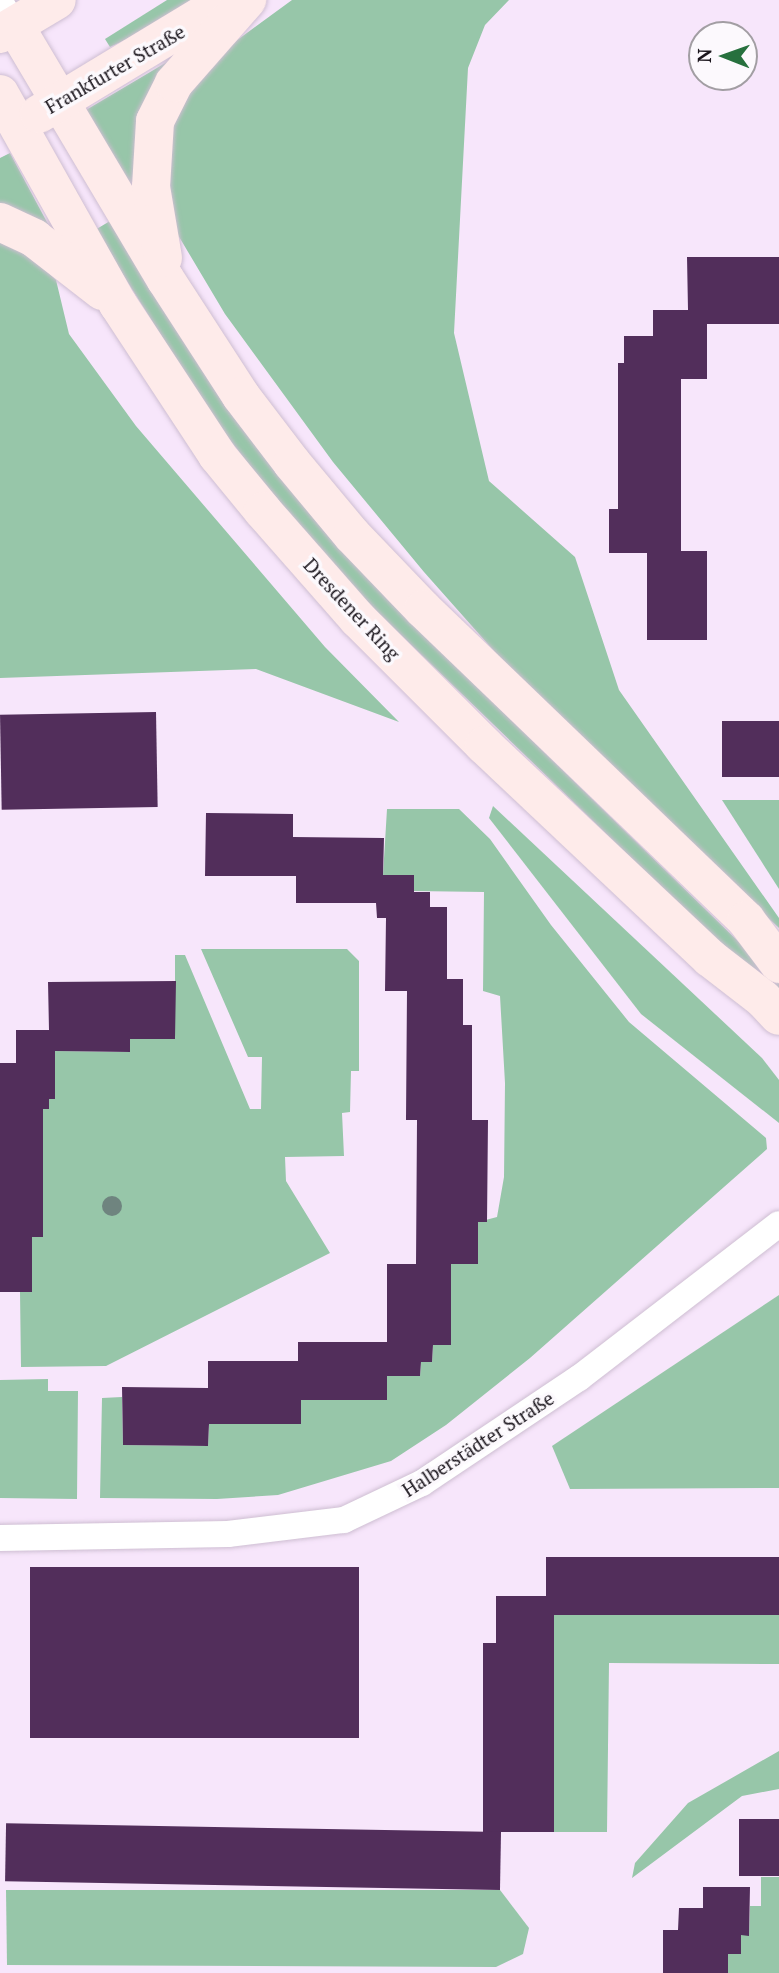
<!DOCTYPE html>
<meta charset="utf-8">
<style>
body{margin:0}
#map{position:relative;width:779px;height:1973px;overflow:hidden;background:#f7e6fb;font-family:"PT Serif",serif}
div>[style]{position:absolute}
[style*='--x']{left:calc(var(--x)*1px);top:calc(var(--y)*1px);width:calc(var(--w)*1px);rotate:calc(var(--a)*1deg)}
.green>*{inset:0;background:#97c6a9}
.building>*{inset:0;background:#522e5b;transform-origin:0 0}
.roads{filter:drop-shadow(0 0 2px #cebed2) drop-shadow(0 0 2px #cebed2)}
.street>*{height:26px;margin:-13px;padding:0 13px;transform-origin:13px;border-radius:13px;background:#fff}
.secondary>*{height:38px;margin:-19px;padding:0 19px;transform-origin:19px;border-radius:19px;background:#feebea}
.trees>*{width:20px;height:20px;margin:-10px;border-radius:50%;background:#6f847f}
span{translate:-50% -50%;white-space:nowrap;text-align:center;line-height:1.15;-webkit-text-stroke:7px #fcf9fd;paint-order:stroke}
.street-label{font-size:19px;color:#1b161d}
.north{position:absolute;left:688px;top:21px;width:70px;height:70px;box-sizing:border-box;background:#fcf9fd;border:2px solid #a29ea3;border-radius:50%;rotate:271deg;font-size:19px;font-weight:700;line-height:28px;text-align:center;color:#1b161d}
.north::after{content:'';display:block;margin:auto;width:24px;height:32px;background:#27703e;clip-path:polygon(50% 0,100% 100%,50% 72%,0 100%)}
</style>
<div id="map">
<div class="green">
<div style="clip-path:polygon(167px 0,191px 0,142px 32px,110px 47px,105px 39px)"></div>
<div style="clip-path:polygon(292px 0,509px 0,485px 25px,468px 68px,454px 333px,489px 481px,575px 557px,619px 690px,779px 918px,779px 928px,540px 703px,424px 572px,333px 462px,225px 314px,175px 230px,161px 169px,166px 124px,206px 63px)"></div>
<div style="clip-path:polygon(167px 62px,131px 190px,86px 110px)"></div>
<div style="clip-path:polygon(10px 153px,48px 224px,40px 229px,0 207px,0 158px)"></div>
<div style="clip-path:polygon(110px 221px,225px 406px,387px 599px,779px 981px,779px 1001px,371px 606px,277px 501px,211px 415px,95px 230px)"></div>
<div style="clip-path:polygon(0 234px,32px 256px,56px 280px,69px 334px,136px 426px,325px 647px,399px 722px,256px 669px,0 678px)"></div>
<div style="clip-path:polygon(722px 800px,779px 800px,779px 889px)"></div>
<div style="clip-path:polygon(493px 806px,762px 1058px,779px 1080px,779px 1123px,641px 1014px,489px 818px)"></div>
<div style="clip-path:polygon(387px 809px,459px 809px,490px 839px,551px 925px,629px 1022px,766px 1138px,767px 1149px,530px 1358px,446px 1425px,391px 1461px,278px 1495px,217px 1499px,100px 1498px,102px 1398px,122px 1397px,123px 1445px,208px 1446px,209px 1424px,301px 1424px,301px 1400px,386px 1400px,387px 1376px,420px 1376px,421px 1362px,432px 1362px,433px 1345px,451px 1345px,451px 1264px,478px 1264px,478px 1222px,497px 1217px,504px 1177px,505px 1083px,500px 996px,483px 991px,484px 892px,414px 891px,414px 875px,383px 875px)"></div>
<div style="clip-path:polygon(201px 949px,347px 949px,359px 961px,359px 1071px,351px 1071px,350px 1112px,342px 1113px,344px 1156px,285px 1157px,286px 1181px,330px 1253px,106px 1366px,21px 1367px,20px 1292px,32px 1292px,32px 1237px,43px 1237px,43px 1109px,49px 1099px,55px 1099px,55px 1051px,129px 1052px,130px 1039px,175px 1039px,175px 955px,185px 955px,250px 1109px,261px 1109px,262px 1057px,248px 1057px)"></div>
<div style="clip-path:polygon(779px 1295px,779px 1488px,570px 1489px,552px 1446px)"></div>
<div style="clip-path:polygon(48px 1379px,48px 1391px,78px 1391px,77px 1499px,0 1498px,0 1380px)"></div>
<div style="clip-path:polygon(554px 1615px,779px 1615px,779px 1664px,609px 1663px,607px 1832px,554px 1832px)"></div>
<div style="clip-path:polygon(779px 1751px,779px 1789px,742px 1796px,632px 1878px,635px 1863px,688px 1803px)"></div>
<div style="clip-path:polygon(761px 1877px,779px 1877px,779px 1973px,728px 1973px,728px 1954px,741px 1954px,741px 1935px,749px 1935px,750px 1906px,761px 1906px)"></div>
<div style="clip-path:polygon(6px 1890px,500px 1890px,529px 1928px,523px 1954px,496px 1967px,7px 1965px)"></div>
</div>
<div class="building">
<div style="clip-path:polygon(687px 257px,779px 257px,779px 324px,707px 324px,707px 379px,681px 379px,681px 551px,707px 551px,707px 640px,647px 640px,647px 553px,609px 553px,609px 509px,618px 509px,618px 363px,624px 363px,624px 336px,653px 336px,653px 310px,688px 310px)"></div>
<div style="left:156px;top:712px;width:95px;height:156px;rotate:89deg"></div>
<div style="left:722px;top:721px;width:57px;height:56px"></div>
<div style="clip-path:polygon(206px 813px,293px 814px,293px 837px,384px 838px,383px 875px,414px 875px,414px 892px,430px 892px,430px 907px,447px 907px,447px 979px,463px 979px,463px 1025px,472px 1025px,472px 1120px,488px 1120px,487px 1222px,478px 1222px,478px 1264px,451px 1264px,451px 1345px,433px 1345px,432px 1362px,421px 1362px,420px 1376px,387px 1376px,387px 1400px,301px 1400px,301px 1424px,209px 1424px,208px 1446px,123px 1445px,122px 1387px,208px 1388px,208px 1361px,298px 1361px,298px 1342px,387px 1342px,387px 1264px,416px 1264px,417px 1120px,406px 1120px,407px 991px,385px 991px,386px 918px,377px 918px,376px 903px,296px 903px,296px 876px,205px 876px)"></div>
<div style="clip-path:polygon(176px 981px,175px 1039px,130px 1039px,130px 1052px,55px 1051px,55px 1099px,49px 1099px,49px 1109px,43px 1109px,43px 1237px,32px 1237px,32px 1292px,0 1292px,0 1063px,16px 1063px,16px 1030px,49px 1030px,48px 982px)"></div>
<div style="clip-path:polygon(546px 1557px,779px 1557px,779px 1615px,554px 1615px,554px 1832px,483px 1832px,483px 1643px,496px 1643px,496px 1596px,546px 1596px)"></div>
<div style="left:359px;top:1567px;width:171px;height:329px;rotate:90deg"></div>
<div style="left:739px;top:1819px;width:40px;height:57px"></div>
<div style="left:501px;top:1832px;width:58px;height:495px;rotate:91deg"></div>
<div style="clip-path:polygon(703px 1887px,750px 1887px,749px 1936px,741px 1935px,741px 1954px,728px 1954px,728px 1973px,663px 1973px,663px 1930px,678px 1930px,679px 1908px,703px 1908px)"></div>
</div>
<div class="roads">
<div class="street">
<div style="--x:0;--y:2;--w:28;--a:58"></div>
<div style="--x:0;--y:1538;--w:228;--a:-1"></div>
<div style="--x:228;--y:1534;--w:117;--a:-6.9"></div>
<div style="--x:344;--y:1520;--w:86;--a:-25.4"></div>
<div style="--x:422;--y:1483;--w:189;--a:-33.8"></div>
<div style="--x:579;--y:1378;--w:252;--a:-37.6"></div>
</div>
<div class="secondary">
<div style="--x:15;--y:26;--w:295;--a:59.3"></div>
<div style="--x:166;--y:280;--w:138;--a:57.1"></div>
<div style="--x:241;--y:396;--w:84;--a:52.7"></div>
<div style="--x:292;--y:463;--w:94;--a:50.2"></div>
<div style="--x:352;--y:535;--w:103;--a:46.2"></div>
<div style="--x:423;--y:609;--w:448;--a:43.9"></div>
<div style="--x:746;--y:920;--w:55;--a:53.1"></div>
<div style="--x:0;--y:34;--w:66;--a:-30.8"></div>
<div style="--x:0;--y:94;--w:241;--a:60.7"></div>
<div style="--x:118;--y:304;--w:181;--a:56.7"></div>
<div style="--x:217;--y:455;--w:72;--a:50.6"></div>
<div style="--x:263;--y:511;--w:144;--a:48.7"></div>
<div style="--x:358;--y:619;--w:178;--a:45"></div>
<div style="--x:484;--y:745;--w:311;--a:43.3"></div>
<div style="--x:710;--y:958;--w:67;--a:37.7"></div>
<div style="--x:763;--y:999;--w:23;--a:47"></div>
<div style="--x:39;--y:114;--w:220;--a:-31.2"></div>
<div style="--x:0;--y:222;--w:38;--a:25"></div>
<div style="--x:34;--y:238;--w:86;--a:37.9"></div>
<div style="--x:163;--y:258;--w:72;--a:-99.6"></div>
<div style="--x:151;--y:187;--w:66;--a:-86.5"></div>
<div style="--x:155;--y:121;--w:42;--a:-63.4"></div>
<div style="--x:174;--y:83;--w:111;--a:-48.7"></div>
</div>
</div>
<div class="trees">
<div style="left:112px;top:1206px"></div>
</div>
<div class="street-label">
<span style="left:115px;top:69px;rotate:-30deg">Frankfurter Straße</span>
<span style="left:352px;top:609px;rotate:47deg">Dresdener Ring</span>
<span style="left:478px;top:1444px;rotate:-33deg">Halberstädter Straße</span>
</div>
<div class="north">N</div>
</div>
